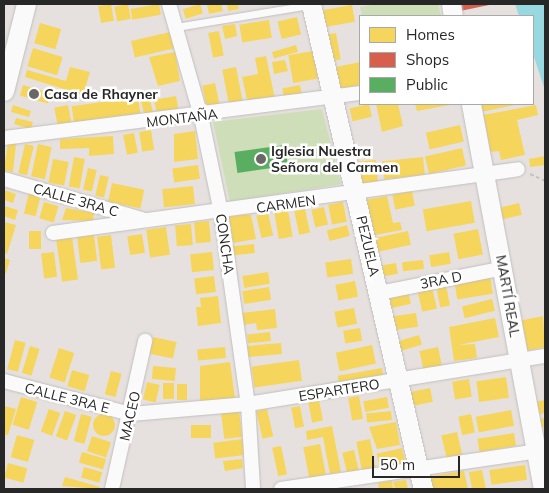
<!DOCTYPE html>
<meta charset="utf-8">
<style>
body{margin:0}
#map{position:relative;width:549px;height:493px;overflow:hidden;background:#e6e1de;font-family:Mulish,sans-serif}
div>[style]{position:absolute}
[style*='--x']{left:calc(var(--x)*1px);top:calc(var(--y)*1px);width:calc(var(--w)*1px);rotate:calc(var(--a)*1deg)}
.green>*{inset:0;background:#cedeb9}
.water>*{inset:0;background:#98d9e1}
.homes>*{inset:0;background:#f6d55c;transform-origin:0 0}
.round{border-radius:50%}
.shops>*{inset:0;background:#d6604d}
.public>*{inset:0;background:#5aae61;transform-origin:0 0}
.path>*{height:2px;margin-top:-1px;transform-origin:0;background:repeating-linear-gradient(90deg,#c4c3c3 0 4px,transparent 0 6.5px)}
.roads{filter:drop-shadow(0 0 1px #c0bfbf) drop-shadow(0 0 1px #c0bfbf)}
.lane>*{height:7px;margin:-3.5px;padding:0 3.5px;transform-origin:3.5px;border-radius:3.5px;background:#fbfafa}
.street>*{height:14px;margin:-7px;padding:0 7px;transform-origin:7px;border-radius:7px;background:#fbfafa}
.secondary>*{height:19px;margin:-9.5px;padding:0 9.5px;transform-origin:9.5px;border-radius:9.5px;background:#fbfafa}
.dots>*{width:14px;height:14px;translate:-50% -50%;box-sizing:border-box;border:2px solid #fff;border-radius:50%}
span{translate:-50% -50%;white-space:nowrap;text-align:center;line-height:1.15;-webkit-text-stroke:5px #fff;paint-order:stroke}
.poi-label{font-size:14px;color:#272727;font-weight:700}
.left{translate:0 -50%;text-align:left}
.street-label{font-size:14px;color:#272727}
.frame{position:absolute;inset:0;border:5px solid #272727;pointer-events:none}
.legend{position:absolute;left:359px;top:15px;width:175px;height:90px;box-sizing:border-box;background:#fff;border:1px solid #a9a9a9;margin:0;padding:6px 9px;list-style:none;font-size:15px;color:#272727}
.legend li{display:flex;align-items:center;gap:10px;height:25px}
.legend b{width:25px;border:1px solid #a9a9a9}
.scale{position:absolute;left:372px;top:456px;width:88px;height:22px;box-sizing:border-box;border:2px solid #272727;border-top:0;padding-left:6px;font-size:15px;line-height:18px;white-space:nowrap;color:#272727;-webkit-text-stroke:4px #fff;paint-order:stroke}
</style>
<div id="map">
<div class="green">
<div style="clip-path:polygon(377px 4px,438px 4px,441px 16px,362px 16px,360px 7px)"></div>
<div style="clip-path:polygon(322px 109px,341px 184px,230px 202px,213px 122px)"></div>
</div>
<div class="water">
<div style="clip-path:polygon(515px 4px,545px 4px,545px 90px,533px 54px,533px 16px,519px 16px)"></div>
</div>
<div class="homes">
<div style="left:111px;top:4px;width:17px;height:13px;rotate:80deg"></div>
<div style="left:128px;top:4px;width:15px;height:14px;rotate:79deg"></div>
<div style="left:159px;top:4px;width:11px;height:29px;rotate:80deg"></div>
<div style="left:200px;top:4px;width:10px;height:18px;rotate:73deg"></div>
<div style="clip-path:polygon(207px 4px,221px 4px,223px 11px,209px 14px)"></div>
<div style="clip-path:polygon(227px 4px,238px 4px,239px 9px,228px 11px)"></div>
<div style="left:352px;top:5px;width:17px;height:32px;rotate:80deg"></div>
<div style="left:297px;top:17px;width:18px;height:20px;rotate:77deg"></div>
<div style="left:269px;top:20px;width:18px;height:30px;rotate:81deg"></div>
<div style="left:40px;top:23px;width:22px;height:21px;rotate:16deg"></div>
<div style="clip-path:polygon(235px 24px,237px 36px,225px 39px,222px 26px)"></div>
<div style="left:219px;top:31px;width:25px;height:11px;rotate:79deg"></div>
<div style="left:170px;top:32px;width:17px;height:40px;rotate:77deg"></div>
<div style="left:336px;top:33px;width:27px;height:10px;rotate:80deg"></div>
<div style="left:296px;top:45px;width:7px;height:25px;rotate:74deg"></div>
<div style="left:33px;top:48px;width:31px;height:19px;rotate:17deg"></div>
<div style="left:313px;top:51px;width:28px;height:25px;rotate:80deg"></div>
<div style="clip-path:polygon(175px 52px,180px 81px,158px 86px,149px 57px)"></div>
<div style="clip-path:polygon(266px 56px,275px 99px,248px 104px,242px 77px,258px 74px,255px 58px)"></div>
<div style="clip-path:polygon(285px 60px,288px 71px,274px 74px,272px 62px)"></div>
<div style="clip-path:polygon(360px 62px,360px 85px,340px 89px,336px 67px)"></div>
<div style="clip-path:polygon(70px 67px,90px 72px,83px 95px,25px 77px,27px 70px,66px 81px)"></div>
<div style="left:236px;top:67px;width:37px;height:14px;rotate:79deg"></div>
<div style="left:215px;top:83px;width:25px;height:13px;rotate:78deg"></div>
<div style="left:23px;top:85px;width:29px;height:11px;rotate:16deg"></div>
<div style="left:300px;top:85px;width:10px;height:18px;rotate:79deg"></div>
<div style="left:149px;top:96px;width:21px;height:9px;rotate:76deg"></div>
<div style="left:176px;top:96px;width:17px;height:22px;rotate:80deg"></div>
<div style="left:138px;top:97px;width:21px;height:67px;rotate:82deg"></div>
<div style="left:369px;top:104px;width:13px;height:20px;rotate:77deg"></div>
<div style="clip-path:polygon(376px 104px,398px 104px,403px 126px,382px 132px)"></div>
<div style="clip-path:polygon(415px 104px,450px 104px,450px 105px,417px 111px)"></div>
<div style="clip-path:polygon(480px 104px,515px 104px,515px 105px,481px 112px)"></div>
<div style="clip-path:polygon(13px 105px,31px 111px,29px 117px,11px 112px)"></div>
<div style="left:68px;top:105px;width:21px;height:14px;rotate:79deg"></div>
<div style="clip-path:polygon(536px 105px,538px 115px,517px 120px,525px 155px,501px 160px,499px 151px,490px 152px,483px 115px)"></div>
<div style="clip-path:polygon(16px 118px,33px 122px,31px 129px,14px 124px)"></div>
<div style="left:460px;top:125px;width:17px;height:35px;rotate:77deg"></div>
<div style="left:151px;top:130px;width:20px;height:12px;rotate:81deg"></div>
<div style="clip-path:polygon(195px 131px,198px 159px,174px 162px,174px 134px)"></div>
<div style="left:134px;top:133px;width:20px;height:11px;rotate:79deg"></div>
<div style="clip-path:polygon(113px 136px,114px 154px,89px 156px,89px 148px,60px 149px,60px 139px)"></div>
<div style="clip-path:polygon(8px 142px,16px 144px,13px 172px,4px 170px)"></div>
<div style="left:25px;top:144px;width:9px;height:30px;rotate:13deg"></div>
<div style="left:38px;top:144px;width:14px;height:33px;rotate:12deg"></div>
<div style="left:462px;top:148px;width:18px;height:38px;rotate:77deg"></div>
<div style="clip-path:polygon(545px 156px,545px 165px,530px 167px,529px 159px)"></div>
<div style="left:74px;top:157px;width:11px;height:30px;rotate:10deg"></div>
<div style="left:423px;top:157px;width:18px;height:41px;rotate:84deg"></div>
<div style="left:53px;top:159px;width:16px;height:24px;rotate:11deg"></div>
<div style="left:376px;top:160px;width:22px;height:20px;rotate:85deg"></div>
<div style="left:198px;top:165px;width:14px;height:26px;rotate:82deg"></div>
<div style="left:88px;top:168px;width:9px;height:22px;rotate:13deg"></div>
<div style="left:100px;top:175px;width:9px;height:21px;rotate:13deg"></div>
<div style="left:112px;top:183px;width:33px;height:19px;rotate:12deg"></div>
<div style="left:193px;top:186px;width:18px;height:31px;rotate:84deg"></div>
<div style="clip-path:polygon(4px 190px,16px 194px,13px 203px,4px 200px)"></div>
<div style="left:412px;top:191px;width:15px;height:20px;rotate:79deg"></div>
<div style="left:29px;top:193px;width:12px;height:21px;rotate:14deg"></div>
<div style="clip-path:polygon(387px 196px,393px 223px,400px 222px,402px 230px,375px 235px,365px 200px)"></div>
<div style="left:471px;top:201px;width:22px;height:49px;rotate:80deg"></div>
<div style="left:44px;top:202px;width:15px;height:17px;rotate:16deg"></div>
<div style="left:343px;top:202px;width:20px;height:15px;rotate:79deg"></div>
<div style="left:519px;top:203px;width:12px;height:20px;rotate:76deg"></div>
<div style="clip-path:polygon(4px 206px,18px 210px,15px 220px,4px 216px)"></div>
<div style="left:324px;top:207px;width:18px;height:13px;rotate:77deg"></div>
<div style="clip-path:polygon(66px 208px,94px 213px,93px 221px,62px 220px)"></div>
<div style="left:305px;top:209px;width:24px;height:11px;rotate:78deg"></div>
<div style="left:288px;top:210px;width:27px;height:14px;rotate:80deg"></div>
<div style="left:268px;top:213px;width:23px;height:12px;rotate:77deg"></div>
<div style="clip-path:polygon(239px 215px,251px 215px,256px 239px,233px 243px,228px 217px)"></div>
<div style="left:209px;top:221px;width:21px;height:15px;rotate:85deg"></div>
<div style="clip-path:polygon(4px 222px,16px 225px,7px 254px,4px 253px)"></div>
<div style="left:191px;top:224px;width:21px;height:16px;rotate:85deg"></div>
<div style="left:347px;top:225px;width:11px;height:21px;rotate:75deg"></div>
<div style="left:166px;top:227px;width:28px;height:20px;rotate:82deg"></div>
<div style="left:478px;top:229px;width:26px;height:25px;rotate:79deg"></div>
<div style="left:29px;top:231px;width:12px;height:18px"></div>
<div style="left:408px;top:231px;width:14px;height:37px;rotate:78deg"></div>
<div style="left:142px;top:234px;width:19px;height:15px;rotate:81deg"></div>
<div style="left:94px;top:235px;width:26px;height:17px;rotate:83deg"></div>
<div style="left:111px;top:235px;width:33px;height:14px;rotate:83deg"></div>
<div style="left:72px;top:237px;width:43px;height:16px;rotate:82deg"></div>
<div style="left:254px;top:244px;width:9px;height:21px;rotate:84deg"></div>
<div style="left:54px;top:252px;width:25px;height:13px;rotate:83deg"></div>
<div style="left:212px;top:252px;width:18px;height:22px;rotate:84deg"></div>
<div style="left:449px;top:252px;width:12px;height:20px;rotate:81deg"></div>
<div style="clip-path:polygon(4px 258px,10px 260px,6px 273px,4px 273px)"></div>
<div style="left:351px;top:259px;width:15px;height:26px;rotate:82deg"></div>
<div style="left:423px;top:260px;width:9px;height:21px;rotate:84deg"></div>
<div style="left:396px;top:263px;width:11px;height:15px;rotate:80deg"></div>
<div style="left:268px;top:272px;width:12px;height:26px;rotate:81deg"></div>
<div style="left:214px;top:276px;width:16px;height:20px;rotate:83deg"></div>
<div style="left:490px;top:276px;width:18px;height:36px;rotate:81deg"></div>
<div style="left:355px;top:281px;width:16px;height:20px;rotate:79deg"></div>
<div style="left:446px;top:285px;width:21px;height:10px;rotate:79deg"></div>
<div style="left:269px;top:287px;width:13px;height:27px;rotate:81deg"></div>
<div style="left:432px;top:287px;width:22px;height:15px;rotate:77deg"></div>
<div style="left:408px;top:291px;width:13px;height:23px;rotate:77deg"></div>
<div style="clip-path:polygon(218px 296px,221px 323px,198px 326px,196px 307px,201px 307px,200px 298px)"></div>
<div style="left:492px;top:299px;width:12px;height:31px;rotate:76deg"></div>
<div style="left:354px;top:308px;width:16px;height:20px;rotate:79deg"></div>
<div style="clip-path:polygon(275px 309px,277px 328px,257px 330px,256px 323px,243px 325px,241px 313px)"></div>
<div style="left:416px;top:313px;width:14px;height:25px;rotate:82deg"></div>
<div style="clip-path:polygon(543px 316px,545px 347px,525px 351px,519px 321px)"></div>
<div style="clip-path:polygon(495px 318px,499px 337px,458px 345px,475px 344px,477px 358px,454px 361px,449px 327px)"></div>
<div style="left:360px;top:328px;width:13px;height:17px;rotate:81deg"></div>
<div style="left:270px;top:332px;width:9px;height:23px;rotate:84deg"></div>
<div style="left:419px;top:335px;width:10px;height:25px;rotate:73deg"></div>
<div style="left:153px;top:337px;width:24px;height:17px;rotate:12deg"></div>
<div style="left:15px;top:340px;width:11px;height:30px;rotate:15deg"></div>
<div style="left:281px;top:343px;width:11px;height:34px;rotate:85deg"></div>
<div style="left:372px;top:345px;width:19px;height:37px;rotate:78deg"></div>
<div style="left:30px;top:346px;width:10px;height:28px;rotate:17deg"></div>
<div style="left:225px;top:347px;width:11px;height:28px;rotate:85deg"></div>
<div style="left:438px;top:347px;width:19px;height:19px;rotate:78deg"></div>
<div style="left:59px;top:348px;width:16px;height:31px;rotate:18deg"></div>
<div style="left:299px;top:360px;width:21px;height:48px;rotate:82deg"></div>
<div style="clip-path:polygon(230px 362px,235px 398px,200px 402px,200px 366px)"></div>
<div style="left:153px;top:366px;width:23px;height:13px;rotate:5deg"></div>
<div style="left:382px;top:368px;width:11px;height:45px;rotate:80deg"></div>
<div style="left:72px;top:370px;width:18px;height:17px;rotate:16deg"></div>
<div style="left:111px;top:371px;width:11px;height:24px;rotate:15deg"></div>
<div style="left:506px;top:377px;width:21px;height:30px;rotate:82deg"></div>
<div style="left:469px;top:379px;width:18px;height:17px;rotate:81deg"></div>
<div style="left:147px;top:382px;width:13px;height:18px;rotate:13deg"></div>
<div style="left:163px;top:383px;width:11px;height:16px"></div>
<div style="left:177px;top:384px;width:10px;height:16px"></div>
<div style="left:430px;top:388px;width:14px;height:21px;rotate:78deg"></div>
<div style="left:359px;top:396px;width:23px;height:11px;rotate:80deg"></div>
<div style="left:21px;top:397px;width:17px;height:29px;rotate:17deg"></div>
<div style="left:387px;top:397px;width:11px;height:24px;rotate:80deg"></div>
<div style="left:319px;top:400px;width:21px;height:11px;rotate:79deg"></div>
<div style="clip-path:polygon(545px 400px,545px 413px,536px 415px,534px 402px)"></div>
<div style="clip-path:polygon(4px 406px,16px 409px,8px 435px,4px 434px)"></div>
<div style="left:300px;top:406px;width:21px;height:9px;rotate:79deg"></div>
<div style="left:49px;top:409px;width:12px;height:24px;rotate:20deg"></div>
<div style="left:267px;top:409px;width:28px;height:11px;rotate:77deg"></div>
<div style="left:511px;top:410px;width:16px;height:36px;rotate:79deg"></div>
<div style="left:65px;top:411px;width:12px;height:27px;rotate:20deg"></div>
<div style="left:239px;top:411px;width:26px;height:18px;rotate:83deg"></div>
<div style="left:391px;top:411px;width:9px;height:25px;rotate:84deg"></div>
<div class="round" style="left:93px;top:414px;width:22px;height:22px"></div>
<div style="left:81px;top:414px;width:11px;height:28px;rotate:15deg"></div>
<div style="left:471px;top:414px;width:19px;height:13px;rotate:78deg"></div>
<div style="clip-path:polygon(545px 418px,545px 427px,535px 429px,534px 420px)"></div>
<div style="clip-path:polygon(396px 422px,400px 445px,377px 449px,369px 427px)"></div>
<div style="left:191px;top:425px;width:20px;height:13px"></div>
<div style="clip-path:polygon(332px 426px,341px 472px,330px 474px,323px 437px,307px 440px,306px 431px)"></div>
<div style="left:457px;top:432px;width:23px;height:16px;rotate:77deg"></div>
<div style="left:514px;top:433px;width:13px;height:37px;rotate:81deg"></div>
<div style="left:17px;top:435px;width:18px;height:23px;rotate:16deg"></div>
<div style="left:92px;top:436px;width:20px;height:16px;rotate:18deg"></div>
<div style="left:243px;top:439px;width:16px;height:30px;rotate:83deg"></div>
<div style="left:370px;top:439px;width:32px;height:14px;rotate:79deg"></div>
<div style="left:320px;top:444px;width:31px;height:17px;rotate:79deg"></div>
<div style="left:281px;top:446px;width:29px;height:9px;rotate:78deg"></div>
<div style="left:402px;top:448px;width:17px;height:26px;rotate:77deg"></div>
<div style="left:354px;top:450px;width:23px;height:12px;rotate:77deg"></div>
<div style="left:82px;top:452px;width:25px;height:11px;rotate:16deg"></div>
<div style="clip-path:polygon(242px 459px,243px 468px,225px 471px,223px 461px)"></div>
<div style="left:8px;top:463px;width:20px;height:15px;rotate:15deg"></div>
<div style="left:525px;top:465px;width:15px;height:36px;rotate:82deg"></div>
<div style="left:84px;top:467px;width:19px;height:11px;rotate:16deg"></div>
<div style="clip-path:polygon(482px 470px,486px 489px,472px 489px,469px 472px)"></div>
<div style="clip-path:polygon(464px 471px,468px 489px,429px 489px,427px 477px)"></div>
<div style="clip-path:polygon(65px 477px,100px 487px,99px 489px,62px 486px)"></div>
<div style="clip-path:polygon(406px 480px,408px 489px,395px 489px,393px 482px)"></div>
<div style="clip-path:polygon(392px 481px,393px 489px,379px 489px,378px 483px)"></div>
</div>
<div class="shops">
<div style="clip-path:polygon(458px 4px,489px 4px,489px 5px,460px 11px)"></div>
</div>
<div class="public">
<div style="left:285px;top:145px;width:21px;height:51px;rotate:82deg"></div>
</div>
<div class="path">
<div style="--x:530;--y:174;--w:17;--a:25"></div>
</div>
<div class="roads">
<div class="lane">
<div style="--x:176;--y:27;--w:135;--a:-9.4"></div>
</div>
<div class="street">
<div style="--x:169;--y:4;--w:116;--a:74.1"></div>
<div style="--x:201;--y:116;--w:99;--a:78.3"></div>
<div style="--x:221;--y:213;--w:193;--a:82"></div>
<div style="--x:248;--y:404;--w:85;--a:86.6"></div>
<div style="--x:4;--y:138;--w:359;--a:-7.2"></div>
<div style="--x:4;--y:179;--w:144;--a:16.2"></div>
<div style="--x:53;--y:233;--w:469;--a:-7.8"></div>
<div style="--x:379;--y:293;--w:127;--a:-11.3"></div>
<div style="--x:4;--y:381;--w:131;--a:14.6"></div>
<div style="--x:131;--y:414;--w:117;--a:-4.9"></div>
<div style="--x:248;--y:404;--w:301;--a:-9.2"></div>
<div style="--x:112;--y:489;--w:152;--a:-77.4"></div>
<div style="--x:281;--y:489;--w:267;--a:-8.4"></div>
</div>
<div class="secondary">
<div style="--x:311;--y:4;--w:498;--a:77"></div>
<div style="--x:451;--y:4;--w:12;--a:81"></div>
<div style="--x:4;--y:91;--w:90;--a:-75.8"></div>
<div style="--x:471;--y:104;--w:392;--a:79.4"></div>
</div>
</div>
<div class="dots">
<div style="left:34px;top:94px;background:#6a6867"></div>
<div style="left:261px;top:159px;background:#6a6867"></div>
</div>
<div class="poi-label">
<span class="left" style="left:44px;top:94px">Casa de Rhayner</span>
<span class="left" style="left:271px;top:159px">Iglesia Nuestra<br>Señora del Carmen</span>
</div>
<div class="street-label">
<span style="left:182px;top:118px;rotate:-7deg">MONTAÑA</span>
<span style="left:76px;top:200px;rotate:16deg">CALLE 3RA C</span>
<span style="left:286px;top:204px;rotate:-8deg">CARMEN</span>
<span style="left:225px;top:244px;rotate:82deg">CONCHA</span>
<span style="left:368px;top:246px;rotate:77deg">PEZUELA</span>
<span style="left:441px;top:280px;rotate:-11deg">3RA D</span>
<span style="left:508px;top:296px;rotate:80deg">MARTÍ REAL</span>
<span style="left:339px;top:390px;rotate:-9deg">ESPARTERO</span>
<span style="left:67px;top:398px;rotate:14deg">CALLE 3RA E</span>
<span style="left:130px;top:416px;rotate:-77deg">MACEO</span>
</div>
<div class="frame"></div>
<ul class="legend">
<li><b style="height:14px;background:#f6d55c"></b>Homes</li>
<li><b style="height:14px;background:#d6604d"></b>Shops</li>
<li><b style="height:14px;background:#5aae61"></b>Public</li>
</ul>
<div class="scale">50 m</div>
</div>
